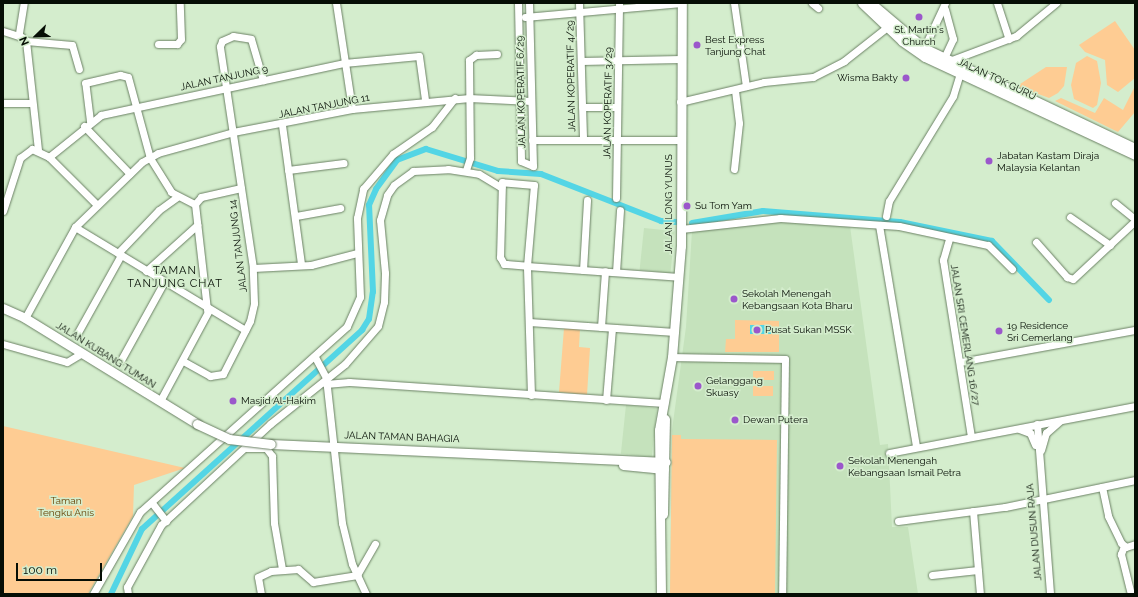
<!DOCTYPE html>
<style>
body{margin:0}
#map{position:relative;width:1138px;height:597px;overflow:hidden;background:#d4edcd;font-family:Raleway,sans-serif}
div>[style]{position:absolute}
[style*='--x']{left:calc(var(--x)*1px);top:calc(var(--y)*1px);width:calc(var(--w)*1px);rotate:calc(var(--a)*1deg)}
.built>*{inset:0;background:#c5e2bc;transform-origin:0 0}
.green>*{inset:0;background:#fecc93;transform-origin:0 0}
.water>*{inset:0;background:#53d5e5;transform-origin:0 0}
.canal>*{height:6px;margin:-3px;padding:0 3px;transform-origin:3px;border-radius:3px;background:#53d5e5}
.roads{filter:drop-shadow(0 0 1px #6b8164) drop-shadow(0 0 1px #6b8164)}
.minor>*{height:7px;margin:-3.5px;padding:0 3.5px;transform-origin:3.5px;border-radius:3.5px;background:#fff}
.major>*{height:9px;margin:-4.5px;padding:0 4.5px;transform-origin:4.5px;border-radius:4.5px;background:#fff}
.bridges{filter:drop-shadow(0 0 1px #6b8164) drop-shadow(0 0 1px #6b8164)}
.major-bridge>*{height:9px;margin:-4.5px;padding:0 4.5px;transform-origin:4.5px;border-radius:4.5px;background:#fff}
.dots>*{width:11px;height:11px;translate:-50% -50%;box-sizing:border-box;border:2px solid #d4edcd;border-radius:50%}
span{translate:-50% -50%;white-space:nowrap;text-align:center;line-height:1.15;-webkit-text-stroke:3px #d4edcd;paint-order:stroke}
.poi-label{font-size:10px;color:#060e05}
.left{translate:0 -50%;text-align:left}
.right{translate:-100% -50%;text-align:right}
.street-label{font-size:10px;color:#060e05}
.park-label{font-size:10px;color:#653e00}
.neighbourhood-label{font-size:11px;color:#060e05;letter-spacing:1px}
.frame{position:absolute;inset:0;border:4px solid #060e05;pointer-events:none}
.north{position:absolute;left:16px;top:16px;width:40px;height:40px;-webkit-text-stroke:3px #d4edcd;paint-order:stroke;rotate:247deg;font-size:11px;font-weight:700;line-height:16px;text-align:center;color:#060e05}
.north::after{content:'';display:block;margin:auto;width:14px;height:18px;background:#060e05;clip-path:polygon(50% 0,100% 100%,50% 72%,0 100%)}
.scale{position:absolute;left:16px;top:563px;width:86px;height:18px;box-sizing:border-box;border:2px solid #060e05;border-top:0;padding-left:5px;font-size:12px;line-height:14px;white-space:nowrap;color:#060e05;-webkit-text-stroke:3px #d4edcd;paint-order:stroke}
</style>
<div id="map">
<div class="built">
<div style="clip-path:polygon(769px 221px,850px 226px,878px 430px,880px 445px,888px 444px,892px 527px,908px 527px,918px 594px,670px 594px,672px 430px,686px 327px,692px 231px)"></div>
<div style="left:644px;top:228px;width:31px;height:42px;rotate:6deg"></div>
<div style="left:626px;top:405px;width:31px;height:49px;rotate:6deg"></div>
</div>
<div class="green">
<div style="clip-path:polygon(1115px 21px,1135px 50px,1135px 78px,1118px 92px,1107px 85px,1105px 60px,1085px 52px,1079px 45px)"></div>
<div style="clip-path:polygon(1087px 56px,1097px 61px,1101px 83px,1097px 105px,1093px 108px,1074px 99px,1071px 85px,1076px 63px)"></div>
<div style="clip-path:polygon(1046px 67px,1067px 67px,1064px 86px,1058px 93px,1049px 98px,1017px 86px)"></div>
<div style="clip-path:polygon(1135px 86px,1135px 112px,1118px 132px,1055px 101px,1061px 98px,1095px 113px,1104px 98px,1123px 110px)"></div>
<div style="clip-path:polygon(735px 320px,779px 321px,779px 352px,725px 352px,726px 339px,735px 339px)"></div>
<div style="clip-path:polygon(564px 328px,580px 329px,579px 347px,590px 348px,587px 395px,559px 392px)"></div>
<div style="left:753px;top:371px;width:21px;height:9px"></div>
<div style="left:753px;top:386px;width:20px;height:10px"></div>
<div style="clip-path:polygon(3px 426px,185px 468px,134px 485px,133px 516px,88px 594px,3px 594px)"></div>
<div style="clip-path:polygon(672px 435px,681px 435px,681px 439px,777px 440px,775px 594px,670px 594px)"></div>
</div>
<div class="water">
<div style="left:750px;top:325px;width:21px;height:9px"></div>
</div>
<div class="canal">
<div style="--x:692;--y:223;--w:72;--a:-9.6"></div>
<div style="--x:763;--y:211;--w:137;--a:4.6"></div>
<div style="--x:900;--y:222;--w:94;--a:11.7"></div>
<div style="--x:992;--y:241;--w:82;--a:46"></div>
<div style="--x:111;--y:594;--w:72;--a:-64.5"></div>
<div style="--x:142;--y:529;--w:297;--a:-42.1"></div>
<div style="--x:362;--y:330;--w:13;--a:-58"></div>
<div style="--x:369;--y:319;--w:27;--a:-82"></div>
<div style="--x:373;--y:292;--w:87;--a:-92.6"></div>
<div style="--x:369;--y:205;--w:17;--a:-66"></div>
<div style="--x:376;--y:189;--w:36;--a:-54"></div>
<div style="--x:397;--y:160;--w:31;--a:-21"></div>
<div style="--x:426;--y:149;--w:75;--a:17"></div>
<div style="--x:498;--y:171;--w:43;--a:4"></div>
<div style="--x:541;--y:174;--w:129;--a:21.4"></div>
<div style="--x:661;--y:221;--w:15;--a:4"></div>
</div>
<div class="roads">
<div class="minor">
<div style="--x:336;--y:3;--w:107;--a:81.4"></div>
<div style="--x:518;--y:3;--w:158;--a:88.9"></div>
<div style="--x:521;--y:161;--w:13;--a:23"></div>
<div style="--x:533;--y:166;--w:163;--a:-91.4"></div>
<div style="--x:579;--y:3;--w:136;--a:88.3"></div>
<div style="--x:734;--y:3;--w:84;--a:81.8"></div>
<div style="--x:812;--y:3;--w:8;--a:40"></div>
<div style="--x:997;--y:3;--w:38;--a:72"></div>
<div style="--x:525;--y:17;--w:157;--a:-5.1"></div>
<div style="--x:3;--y:31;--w:20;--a:18"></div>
<div style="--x:19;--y:33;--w:30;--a:-81"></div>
<div style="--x:26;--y:41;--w:110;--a:83.7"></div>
<div style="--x:26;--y:41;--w:46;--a:5"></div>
<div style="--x:72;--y:45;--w:25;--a:74"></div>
<div style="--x:158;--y:44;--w:19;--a:0"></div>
<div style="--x:177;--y:44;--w:6;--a:-51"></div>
<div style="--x:181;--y:39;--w:36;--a:-92"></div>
<div style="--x:924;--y:48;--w:50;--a:-65"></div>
<div style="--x:944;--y:58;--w:21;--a:-65"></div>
<div style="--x:953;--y:39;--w:31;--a:-105"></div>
<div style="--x:581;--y:61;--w:100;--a:-1.1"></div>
<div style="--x:949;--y:61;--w:72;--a:-20.5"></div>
<div style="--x:1016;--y:36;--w:52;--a:-39.5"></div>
<div style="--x:680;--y:102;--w:86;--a:-13.4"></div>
<div style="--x:764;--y:82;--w:49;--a:-5.8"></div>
<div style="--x:813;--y:77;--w:35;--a:-27"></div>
<div style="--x:844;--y:61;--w:55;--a:-38.3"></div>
<div style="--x:3;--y:103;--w:29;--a:0"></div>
<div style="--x:582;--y:107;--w:35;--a:0"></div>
<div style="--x:90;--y:121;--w:38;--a:-97"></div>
<div style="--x:85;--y:83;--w:36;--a:-13"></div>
<div style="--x:120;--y:75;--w:8;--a:14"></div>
<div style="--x:128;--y:77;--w:84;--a:74.8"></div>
<div style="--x:150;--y:158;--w:40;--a:58"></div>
<div style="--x:171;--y:192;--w:27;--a:27"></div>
<div style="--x:282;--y:125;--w:140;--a:82.2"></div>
<div style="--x:84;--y:126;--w:66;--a:46.2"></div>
<div style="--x:532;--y:140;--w:148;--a:0"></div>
<div style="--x:49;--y:157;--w:67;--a:-38.9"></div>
<div style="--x:101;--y:115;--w:249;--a:-12.1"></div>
<div style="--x:344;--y:63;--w:75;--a:-5.3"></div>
<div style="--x:419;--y:56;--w:44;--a:82.2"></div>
<div style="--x:734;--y:169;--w:46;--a:-83.8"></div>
<div style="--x:739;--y:123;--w:33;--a:-97"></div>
<div style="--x:288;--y:170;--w:56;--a:-7.1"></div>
<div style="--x:466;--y:170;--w:13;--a:-72"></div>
<div style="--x:470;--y:158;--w:98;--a:-90.6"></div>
<div style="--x:469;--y:60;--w:9;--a:-36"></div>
<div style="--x:476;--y:55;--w:21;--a:-3"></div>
<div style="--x:616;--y:198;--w:195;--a:-89.1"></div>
<div style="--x:1115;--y:203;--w:26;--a:39"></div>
<div style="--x:195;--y:204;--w:107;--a:83.5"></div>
<div style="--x:195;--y:204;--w:9;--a:-49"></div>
<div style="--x:201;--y:197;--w:41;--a:-12.7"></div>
<div style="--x:3;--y:211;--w:56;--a:-72.2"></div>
<div style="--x:20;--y:158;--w:15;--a:-37"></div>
<div style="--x:32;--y:149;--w:19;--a:25"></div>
<div style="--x:49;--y:157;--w:68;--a:45"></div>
<div style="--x:296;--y:216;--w:45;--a:-10.3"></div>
<div style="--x:886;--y:216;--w:15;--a:-79"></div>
<div style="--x:889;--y:201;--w:123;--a:-58.6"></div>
<div style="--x:953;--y:96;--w:24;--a:-73"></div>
<div style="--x:1070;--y:217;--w:49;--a:35"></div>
<div style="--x:879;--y:225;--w:225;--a:80.5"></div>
<div style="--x:75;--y:227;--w:199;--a:31.2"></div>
<div style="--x:681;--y:229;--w:100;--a:-6.3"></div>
<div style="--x:780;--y:218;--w:119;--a:3.8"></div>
<div style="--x:899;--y:226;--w:91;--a:12.1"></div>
<div style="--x:988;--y:245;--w:34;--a:45"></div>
<div style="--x:949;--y:239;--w:22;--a:106"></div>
<div style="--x:943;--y:260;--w:178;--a:81"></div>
<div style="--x:1036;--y:242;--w:47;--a:48.5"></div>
<div style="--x:1067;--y:277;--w:6;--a:18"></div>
<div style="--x:1073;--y:279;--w:85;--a:-43.1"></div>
<div style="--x:118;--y:253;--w:59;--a:-46.4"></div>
<div style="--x:159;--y:210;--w:22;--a:-36"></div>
<div style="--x:253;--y:268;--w:58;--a:-3"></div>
<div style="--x:311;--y:265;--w:48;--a:-14.6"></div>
<div style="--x:583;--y:270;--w:70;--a:-86.7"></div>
<div style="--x:146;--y:271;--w:69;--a:-42"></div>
<div style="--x:616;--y:272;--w:62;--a:-86.3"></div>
<div style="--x:25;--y:318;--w:104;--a:-61.2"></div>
<div style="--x:75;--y:227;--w:93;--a:-44.1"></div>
<div style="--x:142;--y:162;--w:18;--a:-29"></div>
<div style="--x:158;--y:153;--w:78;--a:-15.6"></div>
<div style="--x:233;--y:132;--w:121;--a:-10.9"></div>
<div style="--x:352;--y:109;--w:118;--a:-5.4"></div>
<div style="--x:469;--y:98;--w:62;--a:2.8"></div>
<div style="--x:529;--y:322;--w:146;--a:3.9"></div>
<div style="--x:601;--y:327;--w:56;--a:-85.9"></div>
<div style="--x:77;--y:334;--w:90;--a:-60.9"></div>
<div style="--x:3;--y:344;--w:66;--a:15.7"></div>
<div style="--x:67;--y:362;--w:17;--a:-31"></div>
<div style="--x:315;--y:357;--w:24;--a:62"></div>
<div style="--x:326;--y:378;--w:146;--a:83.7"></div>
<div style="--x:342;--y:523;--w:42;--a:76.3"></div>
<div style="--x:352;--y:564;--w:33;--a:65"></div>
<div style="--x:672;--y:357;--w:113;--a:1"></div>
<div style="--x:785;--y:359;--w:235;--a:90.7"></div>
<div style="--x:121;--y:360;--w:89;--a:-61.1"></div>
<div style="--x:183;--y:361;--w:31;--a:29"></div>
<div style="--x:210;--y:376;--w:13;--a:-9"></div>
<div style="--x:223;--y:374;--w:59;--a:-63"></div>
<div style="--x:250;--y:321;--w:18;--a:-77"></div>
<div style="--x:254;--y:303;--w:35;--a:-92"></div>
<div style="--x:253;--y:268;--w:224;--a:-98.5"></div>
<div style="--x:220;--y:46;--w:5;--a:-68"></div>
<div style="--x:222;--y:41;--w:12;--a:-24"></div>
<div style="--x:233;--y:36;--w:18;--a:9"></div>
<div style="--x:251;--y:39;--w:43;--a:73.7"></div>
<div style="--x:960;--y:362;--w:178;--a:-10.4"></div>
<div style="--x:326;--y:384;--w:23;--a:-5"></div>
<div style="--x:349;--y:382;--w:316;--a:3.8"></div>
<div style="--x:531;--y:395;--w:129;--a:-91.8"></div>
<div style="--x:527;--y:266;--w:81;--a:-85.1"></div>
<div style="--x:534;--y:185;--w:32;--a:-175"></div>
<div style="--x:502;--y:182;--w:75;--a:91.5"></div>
<div style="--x:500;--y:257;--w:8;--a:60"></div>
<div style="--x:504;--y:264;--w:2;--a:0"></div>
<div style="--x:506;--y:264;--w:21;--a:5"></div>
<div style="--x:527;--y:266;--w:152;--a:4.1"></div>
<div style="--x:606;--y:400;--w:72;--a:-85.2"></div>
<div style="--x:160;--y:401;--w:103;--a:-61.7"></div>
<div style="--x:1037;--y:424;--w:170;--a:85.6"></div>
<div style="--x:1019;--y:429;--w:12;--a:20"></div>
<div style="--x:1030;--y:433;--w:13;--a:67"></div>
<div style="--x:246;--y:448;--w:20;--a:0"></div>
<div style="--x:266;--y:448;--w:10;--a:53"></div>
<div style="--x:272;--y:456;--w:67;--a:88.3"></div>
<div style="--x:274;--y:523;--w:47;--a:80.1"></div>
<div style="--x:1041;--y:450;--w:18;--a:-74"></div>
<div style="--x:1046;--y:433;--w:18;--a:-41"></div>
<div style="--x:889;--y:453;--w:250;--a:-10.8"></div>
<div style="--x:1102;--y:487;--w:30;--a:78"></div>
<div style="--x:1108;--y:516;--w:30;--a:64"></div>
<div style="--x:1121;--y:543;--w:6;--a:39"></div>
<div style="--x:1126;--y:547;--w:9;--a:-18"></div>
<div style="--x:152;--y:503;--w:23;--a:52"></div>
<div style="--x:973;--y:511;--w:83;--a:85.2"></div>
<div style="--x:898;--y:521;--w:108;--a:-7.5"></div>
<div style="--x:1005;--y:507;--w:133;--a:-11.7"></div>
<div style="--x:1124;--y:546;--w:9;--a:111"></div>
<div style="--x:1121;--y:554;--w:41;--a:76"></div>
<div style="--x:932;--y:575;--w:46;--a:-6.2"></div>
<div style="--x:93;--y:594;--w:95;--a:-60.2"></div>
<div style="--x:140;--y:512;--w:278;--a:-41.9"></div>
<div style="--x:347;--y:326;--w:32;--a:-66"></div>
<div style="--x:360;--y:297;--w:79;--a:-92.2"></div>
<div style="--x:357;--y:218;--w:30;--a:-78"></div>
<div style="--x:363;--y:189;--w:46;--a:-49.4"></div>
<div style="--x:393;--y:154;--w:47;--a:-34.7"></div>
<div style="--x:432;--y:127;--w:37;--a:-52"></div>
<div style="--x:128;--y:594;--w:7;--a:-98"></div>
<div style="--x:127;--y:587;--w:71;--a:-61.3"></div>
<div style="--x:161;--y:525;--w:149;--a:-42.8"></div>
<div style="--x:270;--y:424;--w:96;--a:-38.7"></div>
<div style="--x:345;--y:364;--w:50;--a:-49"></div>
<div style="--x:378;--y:326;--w:25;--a:-76"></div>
<div style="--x:384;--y:302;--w:29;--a:-88"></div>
<div style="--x:385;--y:273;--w:53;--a:-95.4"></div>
<div style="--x:380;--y:220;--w:26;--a:-74"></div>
<div style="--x:387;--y:195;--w:12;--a:-55"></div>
<div style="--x:394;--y:185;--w:24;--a:-36"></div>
<div style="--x:413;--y:171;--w:35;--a:-3"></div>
<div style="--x:448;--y:169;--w:31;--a:9"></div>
<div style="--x:479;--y:174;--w:26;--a:31"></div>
<div style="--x:261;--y:594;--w:17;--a:-100"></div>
<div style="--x:258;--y:577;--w:14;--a:-25"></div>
<div style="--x:271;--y:571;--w:27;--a:-4"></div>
<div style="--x:298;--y:569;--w:20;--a:41"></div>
<div style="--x:313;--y:582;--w:45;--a:-9"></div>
<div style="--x:357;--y:575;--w:36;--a:-60"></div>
</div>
<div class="major">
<div style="--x:862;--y:3;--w:55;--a:43.5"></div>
<div style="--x:902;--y:41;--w:28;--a:35"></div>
<div style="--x:925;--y:57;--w:232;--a:25"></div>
<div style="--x:871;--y:3;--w:70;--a:40.3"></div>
<div style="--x:924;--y:48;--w:233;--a:25.4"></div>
<div style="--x:3;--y:308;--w:24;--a:24"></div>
<div style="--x:25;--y:318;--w:202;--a:31.6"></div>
<div style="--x:271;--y:444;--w:395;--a:2.6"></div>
<div style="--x:623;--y:465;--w:41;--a:5.6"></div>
<div style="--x:663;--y:514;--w:95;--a:-88.8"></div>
<div style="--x:661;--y:594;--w:164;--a:-90.7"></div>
<div style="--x:659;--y:430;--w:74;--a:-79.9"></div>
<div style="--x:672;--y:357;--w:111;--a:-85.4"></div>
<div style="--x:681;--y:246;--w:243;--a:-89.8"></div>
</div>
</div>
<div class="bridges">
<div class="major-bridge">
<div style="--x:197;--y:424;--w:35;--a:25"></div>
<div style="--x:229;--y:439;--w:42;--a:6.8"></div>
</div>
</div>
<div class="dots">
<div style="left:919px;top:17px;background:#9b57cb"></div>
<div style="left:697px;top:45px;background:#9b57cb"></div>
<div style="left:906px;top:78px;background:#9b57cb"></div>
<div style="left:989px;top:161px;background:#9b57cb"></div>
<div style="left:687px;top:206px;background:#9b57cb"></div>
<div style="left:734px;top:299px;background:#9b57cb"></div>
<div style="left:757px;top:330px;background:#9b57cb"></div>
<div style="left:999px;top:331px;background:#9b57cb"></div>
<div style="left:698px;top:386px;background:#9b57cb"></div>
<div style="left:233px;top:401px;background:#9b57cb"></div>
<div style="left:735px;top:420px;background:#9b57cb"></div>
<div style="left:840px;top:466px;background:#9b57cb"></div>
</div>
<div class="poi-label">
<span style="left:919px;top:35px">St. Martin's<br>Church</span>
<span class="left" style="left:705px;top:45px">Best Express<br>Tanjung Chat</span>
<span class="right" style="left:898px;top:78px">Wisma Bakty</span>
<span class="left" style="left:997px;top:161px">Jabatan Kastam Diraja<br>Malaysia Kelantan</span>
<span class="left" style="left:695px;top:206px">Su Tom Yam</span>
<span class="left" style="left:742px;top:299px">Sekolah Menengah<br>Kebangsaan Kota Bharu</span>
<span class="left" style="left:1007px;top:331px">19 Residence<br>Sri Cemerlang</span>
<span class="left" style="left:765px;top:330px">Pusat Sukan MSSK</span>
<span class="left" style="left:706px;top:386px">Gelanggang<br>Skuasy</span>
<span class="left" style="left:241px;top:401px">Masjid Al-Hakim</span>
<span class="left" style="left:743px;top:420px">Dewan Putera</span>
<span class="left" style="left:848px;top:466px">Sekolah Menengah<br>Kebangsaan Ismail Petra</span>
</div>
<div class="street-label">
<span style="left:571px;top:76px;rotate:-91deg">JALAN KOPERATIF 4/29</span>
<span style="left:224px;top:78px;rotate:-12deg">JALAN TANJUNG 9</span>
<span style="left:997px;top:79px;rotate:25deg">JALAN TOK GURU</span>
<span style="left:521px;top:92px;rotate:-91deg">JALAN KOPERATIF 6/29</span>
<span style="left:608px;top:103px;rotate:-89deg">JALAN KOPERATIF 3/29</span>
<span style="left:324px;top:106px;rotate:-11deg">JALAN TANJUNG 11</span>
<span style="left:669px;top:204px;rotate:-90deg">JALAN LONG YUNUS</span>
<span style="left:238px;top:246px;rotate:-97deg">JALAN TANJUNG 14</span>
<span style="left:965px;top:335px;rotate:81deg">JALAN SRI CEMERLANG 16/27</span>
<span style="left:106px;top:355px;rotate:32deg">JALAN KUBANG TUMAN</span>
<span style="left:402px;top:437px;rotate:2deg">JALAN TAMAN BAHAGIA</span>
<span style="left:1034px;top:532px;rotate:-95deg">JALAN DUSUN RAJA</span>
</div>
<div class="park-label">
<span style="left:66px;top:506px">Taman<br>Tengku Anis</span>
</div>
<div class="neighbourhood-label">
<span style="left:175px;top:278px">TAMAN<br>TANJUNG CHAT</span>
</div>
<div class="frame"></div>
<div class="north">N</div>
<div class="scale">100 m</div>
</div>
